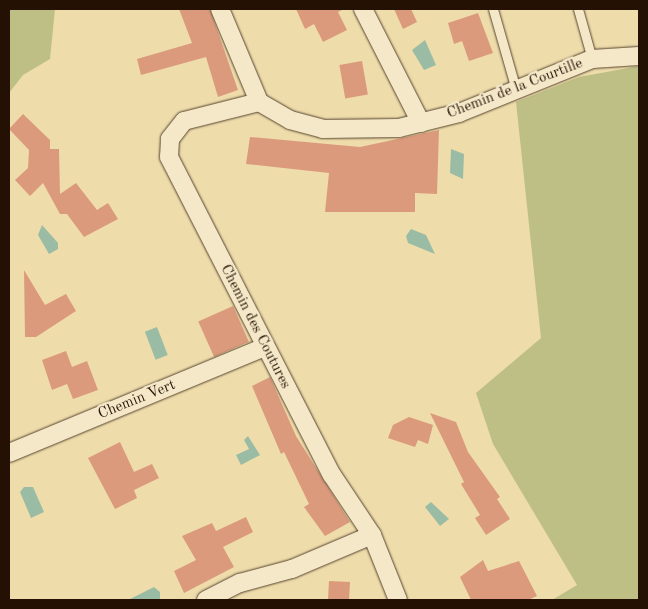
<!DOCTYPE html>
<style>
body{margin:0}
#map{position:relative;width:648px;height:609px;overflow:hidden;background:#eedcab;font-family:"Old Standard TT",serif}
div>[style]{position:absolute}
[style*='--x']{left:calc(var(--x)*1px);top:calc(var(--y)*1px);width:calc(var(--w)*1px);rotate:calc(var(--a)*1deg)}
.green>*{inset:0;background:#bebf85}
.water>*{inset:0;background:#9bbca4;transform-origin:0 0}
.building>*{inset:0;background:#dc9a7d;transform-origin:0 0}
.roads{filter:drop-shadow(0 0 1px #57442e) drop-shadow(0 0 1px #57442e)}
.lane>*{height:9px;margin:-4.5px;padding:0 4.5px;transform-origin:4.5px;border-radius:4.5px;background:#f4e8c8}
.street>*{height:18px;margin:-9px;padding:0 9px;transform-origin:9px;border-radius:9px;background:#f4e8c8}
span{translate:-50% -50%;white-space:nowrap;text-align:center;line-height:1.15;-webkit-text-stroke:4.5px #f4e8c8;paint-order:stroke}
.street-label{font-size:15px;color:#251104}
.frame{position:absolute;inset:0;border:10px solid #251104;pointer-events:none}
</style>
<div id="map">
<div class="green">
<div style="clip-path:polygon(9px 9px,55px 9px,50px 59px,23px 75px,9px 93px)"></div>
<div style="clip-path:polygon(639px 66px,639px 600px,552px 600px,577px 585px,493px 444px,476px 393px,541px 338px,516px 102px,579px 77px)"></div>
</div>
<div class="water">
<div style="clip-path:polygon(425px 40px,436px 65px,424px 70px,412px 50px)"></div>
<div style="clip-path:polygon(451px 149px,464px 154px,463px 179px,450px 173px)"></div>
<div style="clip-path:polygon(42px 225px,58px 243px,58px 249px,49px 254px,38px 235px)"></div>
<div style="clip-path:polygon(411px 229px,426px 235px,435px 254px,408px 243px,406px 236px)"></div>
<div style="left:157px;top:327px;width:30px;height:13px;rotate:69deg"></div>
<div style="clip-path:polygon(248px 436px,260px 455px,241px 465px,236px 455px,249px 449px,244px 440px)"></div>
<div style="clip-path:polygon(24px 487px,33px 487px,44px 512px,31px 518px,20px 492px)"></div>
<div style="clip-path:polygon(431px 502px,449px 519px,440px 526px,425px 507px)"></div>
<div style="clip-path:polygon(154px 587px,160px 592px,160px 599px,128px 600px)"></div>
</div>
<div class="building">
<div style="clip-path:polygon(179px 9px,210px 9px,238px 90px,218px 97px,206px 57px,141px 75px,137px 59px,192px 43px)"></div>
<div style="clip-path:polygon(296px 9px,344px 9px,338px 12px,347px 30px,323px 42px,314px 24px,305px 29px)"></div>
<div style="clip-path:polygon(394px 9px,411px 9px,417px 22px,403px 29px)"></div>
<div style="clip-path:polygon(478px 13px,493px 53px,469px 61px,462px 41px,454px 44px,448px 23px)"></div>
<div style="left:362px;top:61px;width:34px;height:23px;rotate:80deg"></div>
<div style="clip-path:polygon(23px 114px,50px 140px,50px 149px,59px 149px,60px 194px,76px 183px,97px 210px,108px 203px,118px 219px,84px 237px,67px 214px,60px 214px,43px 183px,30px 196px,15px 180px,28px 168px,29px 150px,9px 129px)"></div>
<div style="clip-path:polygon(439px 130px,437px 194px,415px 193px,415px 212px,325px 212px,329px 173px,246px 164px,250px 137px,360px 147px)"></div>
<div style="clip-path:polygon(24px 270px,45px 305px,66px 294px,76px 311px,36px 337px,25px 337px)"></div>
<div style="left:233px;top:306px;width:39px;height:38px;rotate:66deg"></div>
<div style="clip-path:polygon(66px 351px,72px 367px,87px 361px,98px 390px,73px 399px,67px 384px,52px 390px,42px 360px)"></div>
<div style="clip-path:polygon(270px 377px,296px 436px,350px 522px,325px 536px,304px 507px,309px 504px,284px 452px,281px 454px,252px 386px)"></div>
<div style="clip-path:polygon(430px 413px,456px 422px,468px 452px,500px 497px,497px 499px,510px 519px,486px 535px,475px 518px,480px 515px,461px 484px,464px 482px)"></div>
<div style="clip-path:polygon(409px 417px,433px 425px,428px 444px,418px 440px,415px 447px,388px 438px,393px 425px)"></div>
<div style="clip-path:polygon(120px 442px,134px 472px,152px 464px,159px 478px,134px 490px,137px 498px,115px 509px,88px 458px)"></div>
<div style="clip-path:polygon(246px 517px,253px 532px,223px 547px,234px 567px,184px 593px,174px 571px,196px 560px,182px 536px,212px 523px,216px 531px)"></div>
<div style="clip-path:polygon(483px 560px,488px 571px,519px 561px,537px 596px,528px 600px,471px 600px,460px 577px)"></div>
<div style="left:329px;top:581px;width:21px;height:19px;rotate:3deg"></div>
</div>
<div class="roads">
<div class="lane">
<div style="--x:493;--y:9;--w:84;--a:74.1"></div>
<div style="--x:578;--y:9;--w:52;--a:74.4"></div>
</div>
<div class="street">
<div style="--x:220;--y:9;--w:101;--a:67.2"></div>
<div style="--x:259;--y:102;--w:36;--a:30"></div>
<div style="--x:290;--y:120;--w:34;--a:15"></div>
<div style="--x:323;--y:129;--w:76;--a:-0.8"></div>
<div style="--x:399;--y:128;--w:62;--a:-14"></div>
<div style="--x:459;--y:113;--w:144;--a:-22.1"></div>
<div style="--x:592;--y:59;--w:47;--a:-3.7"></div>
<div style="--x:363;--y:9;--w:128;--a:63"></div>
<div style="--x:259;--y:102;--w:77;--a:165.8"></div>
<div style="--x:184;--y:121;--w:23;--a:128"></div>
<div style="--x:170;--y:139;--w:18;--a:93"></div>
<div style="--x:169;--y:157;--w:357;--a:62.9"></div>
<div style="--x:332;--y:475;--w:72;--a:56.3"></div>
<div style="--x:372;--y:535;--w:70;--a:68.2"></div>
<div style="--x:9;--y:453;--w:277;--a:-22.5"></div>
<div style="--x:206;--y:600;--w:38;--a:-27"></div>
<div style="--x:240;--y:583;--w:54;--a:-15.1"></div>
<div style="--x:292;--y:569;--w:87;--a:-23"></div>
</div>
</div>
<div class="street-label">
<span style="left:515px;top:89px;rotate:-21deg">Chemin de la Courtille</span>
<span style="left:255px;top:327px;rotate:63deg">Chemin des Coutures</span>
<span style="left:137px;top:400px;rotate:-22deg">Chemin Vert</span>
</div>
<div class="frame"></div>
</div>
